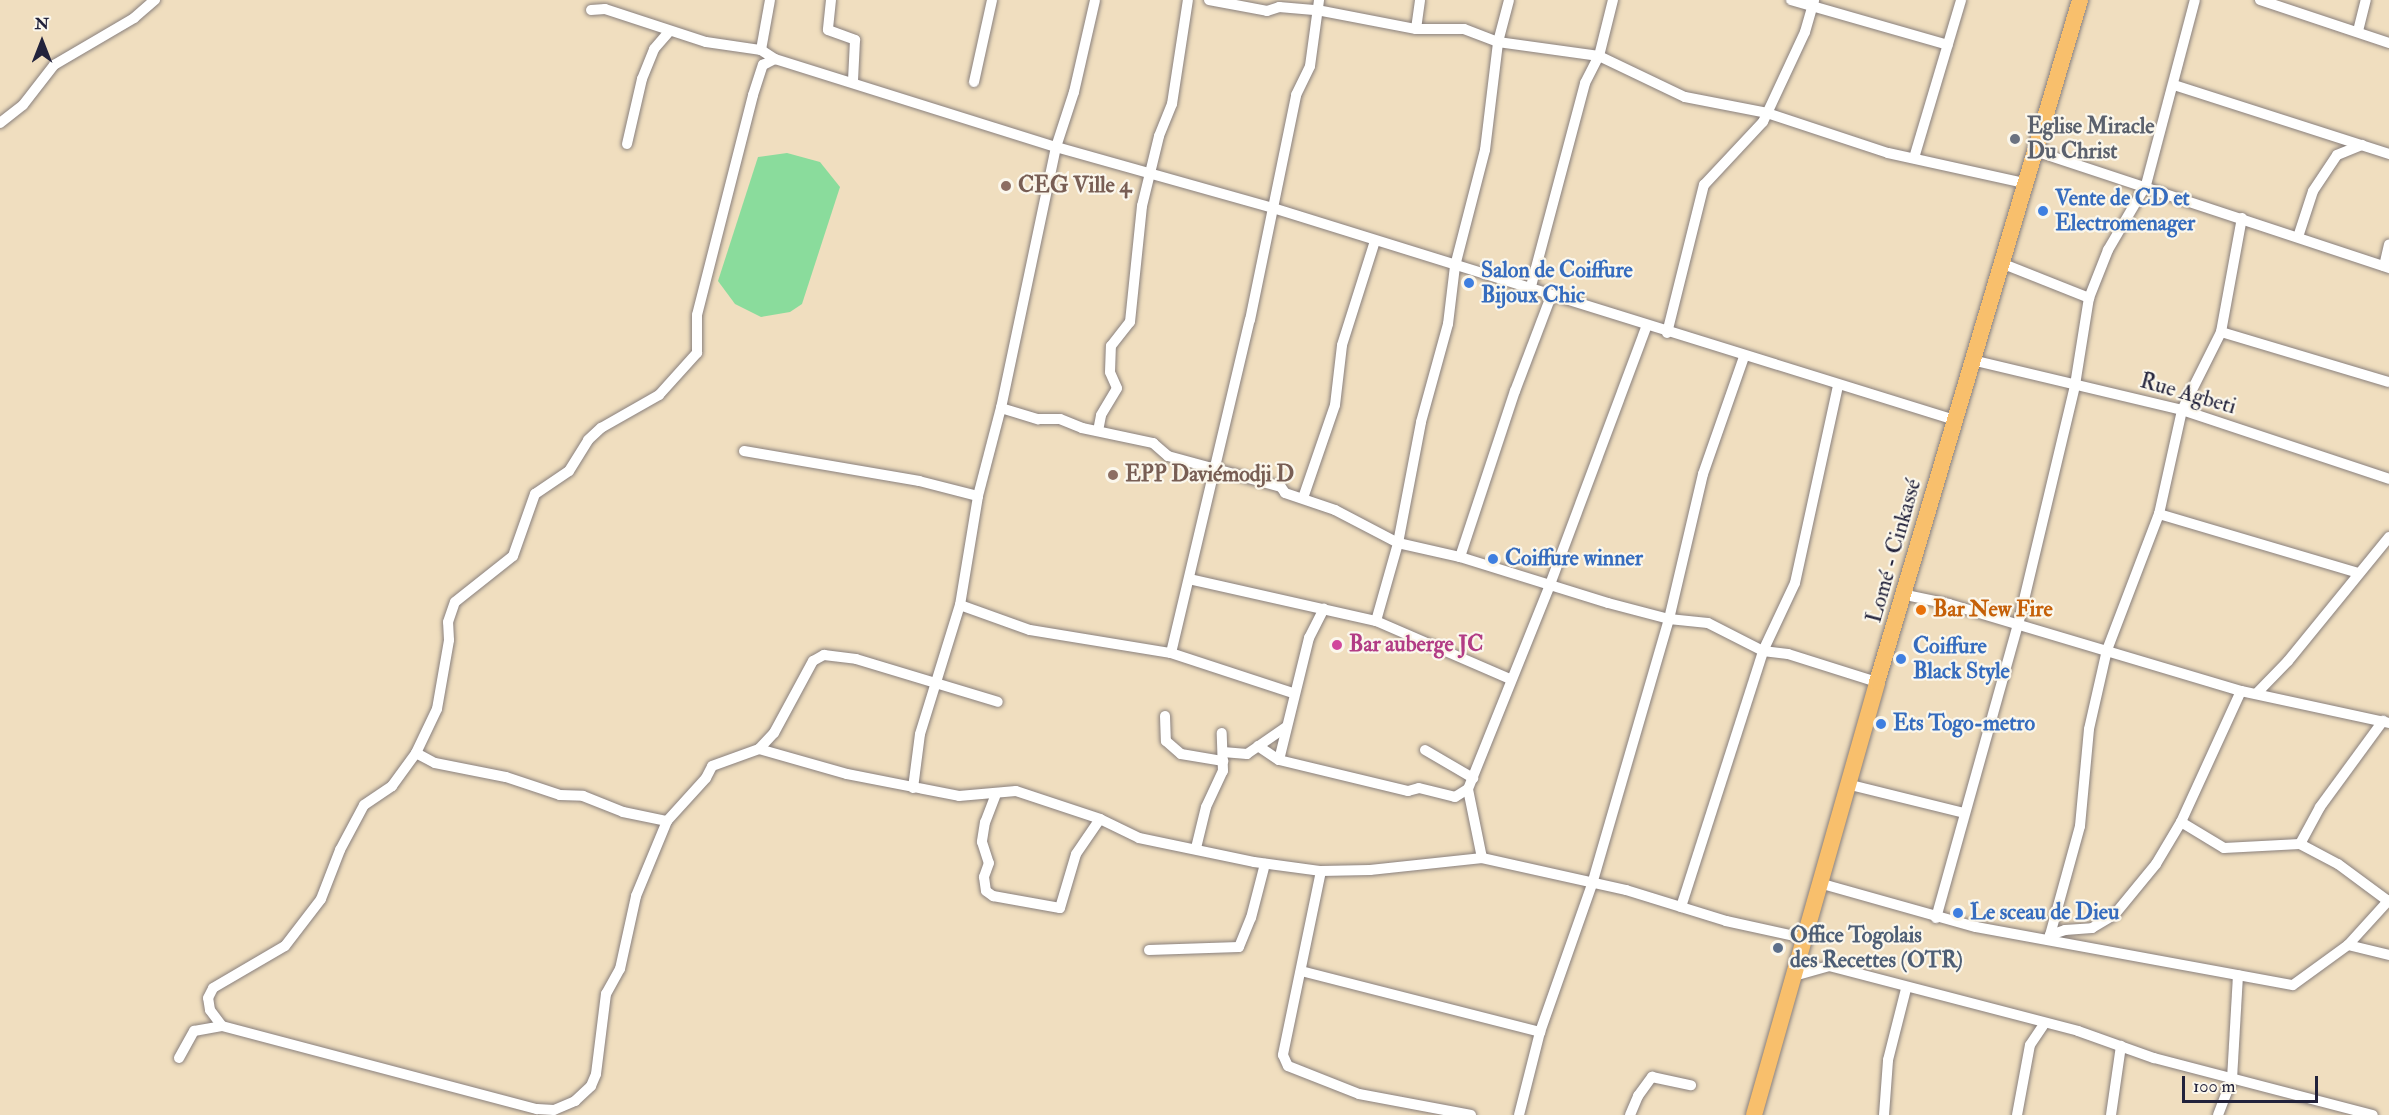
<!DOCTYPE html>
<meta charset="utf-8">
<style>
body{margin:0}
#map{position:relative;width:2389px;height:1115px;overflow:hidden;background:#f0debf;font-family:"IM FELL Double Pica",serif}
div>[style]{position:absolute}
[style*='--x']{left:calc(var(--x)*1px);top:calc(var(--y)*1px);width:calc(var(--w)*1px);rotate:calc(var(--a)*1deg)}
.green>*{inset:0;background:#8adc9c}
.roads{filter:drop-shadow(0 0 2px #89807d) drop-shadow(0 0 2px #89807d)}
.minor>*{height:10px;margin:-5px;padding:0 5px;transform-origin:5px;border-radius:5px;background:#fff}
.highway>*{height:16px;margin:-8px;padding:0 8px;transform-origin:8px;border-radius:8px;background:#f8bf6c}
.dots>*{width:16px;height:16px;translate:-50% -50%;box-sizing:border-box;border:3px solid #fbf7ec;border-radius:50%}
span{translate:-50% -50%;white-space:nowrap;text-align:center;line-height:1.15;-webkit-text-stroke:4.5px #fbf7ec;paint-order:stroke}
.worship-label{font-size:22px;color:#5b616d;font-weight:700}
.left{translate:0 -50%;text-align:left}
.education-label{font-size:22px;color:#785e54;font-weight:700}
.shop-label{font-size:22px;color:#366cbe;font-weight:700}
.street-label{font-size:22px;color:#22223b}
.food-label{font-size:22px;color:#c56008;font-weight:700}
.hotel-label{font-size:22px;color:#b23c85;font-weight:700}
.service-label{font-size:22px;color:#4e5e75;font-weight:700}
.north{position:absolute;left:12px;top:12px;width:60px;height:60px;-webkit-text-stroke:4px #fbf7ec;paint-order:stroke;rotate:0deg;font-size:16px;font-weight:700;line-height:24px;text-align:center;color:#22223b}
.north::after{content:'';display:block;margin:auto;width:21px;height:27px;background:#22223b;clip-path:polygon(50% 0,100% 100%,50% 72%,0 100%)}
.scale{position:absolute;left:2182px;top:1076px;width:136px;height:27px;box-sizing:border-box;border:3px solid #22223b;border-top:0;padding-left:8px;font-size:18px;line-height:21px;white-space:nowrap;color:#22223b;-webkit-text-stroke:4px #fbf7ec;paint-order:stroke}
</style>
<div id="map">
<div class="green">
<div style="clip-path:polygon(787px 153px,820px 162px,840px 187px,802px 304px,790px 312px,761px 317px,735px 304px,718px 281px,758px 157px)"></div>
</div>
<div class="roads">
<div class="minor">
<div style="--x:831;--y:0;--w:30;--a:96"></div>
<div style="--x:828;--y:30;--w:29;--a:20"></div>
<div style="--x:855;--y:40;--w:41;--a:92.8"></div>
<div style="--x:1209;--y:0;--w:59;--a:10.7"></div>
<div style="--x:1267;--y:11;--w:13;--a:-18"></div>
<div style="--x:1279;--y:7;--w:38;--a:5"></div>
<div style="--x:1317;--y:10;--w:101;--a:10.9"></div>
<div style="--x:1416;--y:29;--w:48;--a:0"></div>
<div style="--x:1464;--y:29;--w:36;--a:21"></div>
<div style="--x:1498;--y:42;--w:102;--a:7.9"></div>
<div style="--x:1599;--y:56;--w:95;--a:25.5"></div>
<div style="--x:1685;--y:97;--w:84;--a:11"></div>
<div style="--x:1767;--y:113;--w:127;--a:18.3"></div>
<div style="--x:1888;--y:153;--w:140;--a:12.4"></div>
<div style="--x:1791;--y:0;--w:163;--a:16"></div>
<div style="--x:2260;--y:0;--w:136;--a:18.4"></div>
<div style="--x:591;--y:10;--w:14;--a:-4"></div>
<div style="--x:605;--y:9;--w:106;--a:18.1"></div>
<div style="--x:706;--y:42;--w:56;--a:8.3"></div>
<div style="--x:761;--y:50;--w:17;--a:33"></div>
<div style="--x:775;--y:59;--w:294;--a:17.4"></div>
<div style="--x:1056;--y:147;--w:225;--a:15.7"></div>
<div style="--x:1273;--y:208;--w:714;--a:17.27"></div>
<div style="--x:1416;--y:29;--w:29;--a:-82"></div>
<div style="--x:2358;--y:31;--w:32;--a:-76"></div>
<div style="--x:761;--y:50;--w:51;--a:-79.8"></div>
<div style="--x:974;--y:82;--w:84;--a:-77.6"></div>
<div style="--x:2174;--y:85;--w:226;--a:17.8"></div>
<div style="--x:0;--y:123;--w:29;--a:-38"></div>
<div style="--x:23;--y:105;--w:51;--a:-52.2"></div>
<div style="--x:54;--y:65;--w:93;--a:-30.4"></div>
<div style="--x:134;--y:18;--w:28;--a:-41"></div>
<div style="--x:627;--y:144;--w:67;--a:-77"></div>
<div style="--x:642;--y:79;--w:32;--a:-68"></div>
<div style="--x:654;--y:49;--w:21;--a:-49"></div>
<div style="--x:2035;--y:151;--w:373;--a:18.3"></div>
<div style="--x:1914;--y:158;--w:165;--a:-73.4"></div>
<div style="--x:2298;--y:237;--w:48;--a:-71.9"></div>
<div style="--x:2313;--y:191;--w:43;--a:-56.3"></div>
<div style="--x:2337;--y:155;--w:27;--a:-22"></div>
<div style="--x:2001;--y:263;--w:95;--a:21.7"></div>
<div style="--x:2384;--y:266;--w:22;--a:-77"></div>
<div style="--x:1530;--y:290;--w:214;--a:-75.1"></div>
<div style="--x:1585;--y:83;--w:30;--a:-63"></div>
<div style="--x:1599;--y:56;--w:58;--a:-76"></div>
<div style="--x:2221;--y:332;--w:175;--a:16.6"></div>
<div style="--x:1667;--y:333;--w:153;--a:-76"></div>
<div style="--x:1704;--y:185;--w:86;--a:-46.9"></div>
<div style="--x:1763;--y:122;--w:99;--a:-65"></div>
<div style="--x:1805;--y:32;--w:33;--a:-74"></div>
<div style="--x:1972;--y:360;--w:216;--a:13.4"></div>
<div style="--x:2182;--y:410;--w:218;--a:18.4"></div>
<div style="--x:1001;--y:408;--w:39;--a:17"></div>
<div style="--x:1038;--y:419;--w:22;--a:0"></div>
<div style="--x:1060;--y:419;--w:24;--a:22"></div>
<div style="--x:1082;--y:428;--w:73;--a:11.9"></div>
<div style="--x:1153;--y:443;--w:20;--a:41"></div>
<div style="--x:1168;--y:456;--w:117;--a:15.3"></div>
<div style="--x:1281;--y:487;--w:7;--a:56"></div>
<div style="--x:1285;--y:493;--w:53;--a:18.8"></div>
<div style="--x:1335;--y:510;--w:71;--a:27.6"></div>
<div style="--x:1398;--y:543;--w:64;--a:12.7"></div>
<div style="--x:1460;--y:557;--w:155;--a:17.3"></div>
<div style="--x:1608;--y:603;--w:63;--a:14.7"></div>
<div style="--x:1669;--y:619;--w:39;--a:6"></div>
<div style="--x:1708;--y:623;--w:62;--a:27"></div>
<div style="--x:1763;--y:651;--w:25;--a:7"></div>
<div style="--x:1788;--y:654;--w:93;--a:17.5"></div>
<div style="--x:1098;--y:431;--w:16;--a:-79"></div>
<div style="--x:1101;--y:415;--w:31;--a:-59"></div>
<div style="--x:1117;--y:388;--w:17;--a:-114"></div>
<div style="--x:1110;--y:372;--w:26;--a:-88"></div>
<div style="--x:1111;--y:346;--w:31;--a:-52"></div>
<div style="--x:1130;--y:322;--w:117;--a:-84.1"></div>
<div style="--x:1142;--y:206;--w:72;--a:-76.3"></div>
<div style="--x:1159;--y:136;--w:35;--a:-68"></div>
<div style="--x:1172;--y:104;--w:105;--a:-81.3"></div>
<div style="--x:744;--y:451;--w:178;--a:9.7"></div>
<div style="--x:919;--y:481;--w:61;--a:14.3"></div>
<div style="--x:1303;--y:498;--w:98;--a:-71"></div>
<div style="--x:1335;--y:405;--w:60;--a:-83.3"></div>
<div style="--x:1342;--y:345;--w:109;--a:-72.4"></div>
<div style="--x:2159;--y:514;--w:208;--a:16.5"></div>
<div style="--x:1460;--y:557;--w:175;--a:-71.7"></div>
<div style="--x:1515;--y:391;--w:102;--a:-69.2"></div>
<div style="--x:1189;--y:579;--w:192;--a:12.7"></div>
<div style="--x:1376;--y:621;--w:146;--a:23.4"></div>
<div style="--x:1906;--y:595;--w:44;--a:11.8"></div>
<div style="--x:1949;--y:604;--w:305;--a:16.6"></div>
<div style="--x:2241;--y:691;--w:151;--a:12.2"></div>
<div style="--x:960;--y:605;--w:74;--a:19.7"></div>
<div style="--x:1030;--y:630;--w:143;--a:9.3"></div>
<div style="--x:1171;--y:653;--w:128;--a:18.2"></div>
<div style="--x:1376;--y:621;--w:81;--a:-74.2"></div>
<div style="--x:1398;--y:543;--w:123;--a:-79.2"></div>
<div style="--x:1421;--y:422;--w:102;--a:-74.6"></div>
<div style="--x:1448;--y:324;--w:58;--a:-83.1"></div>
<div style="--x:1455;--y:266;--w:120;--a:-75.5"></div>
<div style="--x:1485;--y:150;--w:109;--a:-83.1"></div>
<div style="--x:1498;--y:42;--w:43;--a:-75.3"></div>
<div style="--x:1171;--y:653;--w:342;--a:-76.7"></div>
<div style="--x:1250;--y:320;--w:230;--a:-78.4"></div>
<div style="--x:1296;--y:95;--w:32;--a:-64"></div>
<div style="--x:1310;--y:66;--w:67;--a:-82.2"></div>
<div style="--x:2256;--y:694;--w:46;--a:-45.9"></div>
<div style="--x:2288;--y:661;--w:160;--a:-50.8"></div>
<div style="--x:1165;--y:716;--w:25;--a:88"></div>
<div style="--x:1166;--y:741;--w:20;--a:41"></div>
<div style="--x:1181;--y:754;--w:43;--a:9.5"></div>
<div style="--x:1258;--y:746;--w:25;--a:34"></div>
<div style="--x:1279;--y:760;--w:133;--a:13.5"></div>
<div style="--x:1408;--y:791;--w:11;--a:-15"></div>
<div style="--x:1419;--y:788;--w:37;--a:14"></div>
<div style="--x:1455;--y:797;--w:15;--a:-32"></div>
<div style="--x:759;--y:749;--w:22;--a:-47"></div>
<div style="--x:774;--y:733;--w:82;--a:-61.6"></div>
<div style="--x:813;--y:661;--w:13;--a:-29"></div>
<div style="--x:824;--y:655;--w:32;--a:7"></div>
<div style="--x:856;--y:659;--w:148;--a:16.8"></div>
<div style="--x:1425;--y:750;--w:56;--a:30.3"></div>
<div style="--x:1223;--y:752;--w:24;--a:5"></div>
<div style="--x:1247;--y:754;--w:47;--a:-34.7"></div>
<div style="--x:416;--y:753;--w:21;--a:28"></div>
<div style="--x:435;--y:763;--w:72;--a:11.2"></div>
<div style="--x:506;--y:777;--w:57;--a:18.4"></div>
<div style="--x:560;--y:795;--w:23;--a:2"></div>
<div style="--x:583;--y:796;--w:43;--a:21.8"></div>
<div style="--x:623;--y:812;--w:45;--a:11.6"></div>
<div style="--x:667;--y:821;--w:58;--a:-47.8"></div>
<div style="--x:706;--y:778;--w:13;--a:-63"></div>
<div style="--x:712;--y:766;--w:50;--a:-19.9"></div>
<div style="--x:759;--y:749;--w:91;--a:15.9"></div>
<div style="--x:847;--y:774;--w:114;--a:11.1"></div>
<div style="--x:959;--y:796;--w:57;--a:-5"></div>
<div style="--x:1016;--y:791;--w:89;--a:18.4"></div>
<div style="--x:1100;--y:819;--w:43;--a:26"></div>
<div style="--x:1139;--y:838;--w:117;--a:11.8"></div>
<div style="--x:1254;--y:862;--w:68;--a:7.7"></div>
<div style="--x:1321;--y:871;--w:49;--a:-1.2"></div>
<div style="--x:1370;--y:870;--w:113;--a:-6.1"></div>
<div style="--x:1482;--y:858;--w:148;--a:12.5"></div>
<div style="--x:1626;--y:890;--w:105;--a:17.2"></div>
<div style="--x:1726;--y:921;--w:80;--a:12.3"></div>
<div style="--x:1279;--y:760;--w:126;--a:-76.2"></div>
<div style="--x:1309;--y:638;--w:33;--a:-63"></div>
<div style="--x:1847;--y:784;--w:121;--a:13.9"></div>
<div style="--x:913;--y:788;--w:54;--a:-82.6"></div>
<div style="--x:920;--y:734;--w:135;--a:-72.8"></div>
<div style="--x:960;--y:605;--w:110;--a:-80.6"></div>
<div style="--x:978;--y:496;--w:91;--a:-75.4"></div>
<div style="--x:1001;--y:408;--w:267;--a:-78.1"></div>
<div style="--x:1056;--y:147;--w:58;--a:-71.9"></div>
<div style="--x:1074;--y:92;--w:94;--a:-77.1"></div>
<div style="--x:996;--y:794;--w:30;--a:111"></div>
<div style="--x:985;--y:822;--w:20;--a:99"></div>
<div style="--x:982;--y:842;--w:22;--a:72"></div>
<div style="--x:989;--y:863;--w:15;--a:110"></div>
<div style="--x:984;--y:877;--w:14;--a:82"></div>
<div style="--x:986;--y:891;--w:9;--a:36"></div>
<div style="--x:993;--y:896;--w:68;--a:10.2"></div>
<div style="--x:1060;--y:908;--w:56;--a:-73.5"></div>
<div style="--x:1076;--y:854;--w:42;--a:-55.6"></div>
<div style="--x:2181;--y:822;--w:50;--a:31.2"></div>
<div style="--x:2224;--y:848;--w:76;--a:-3"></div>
<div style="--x:2300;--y:844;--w:43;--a:27.8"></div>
<div style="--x:2338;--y:864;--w:62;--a:36.5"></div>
<div style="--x:2300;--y:844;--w:42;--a:-61.6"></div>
<div style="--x:2320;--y:807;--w:107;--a:-53.8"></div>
<div style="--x:1196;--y:848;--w:42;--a:-76.3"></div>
<div style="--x:1206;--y:807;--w:40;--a:-65"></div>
<div style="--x:1223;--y:771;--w:38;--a:-92"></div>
<div style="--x:1482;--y:858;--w:70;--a:-101.5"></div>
<div style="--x:1468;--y:789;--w:218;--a:-68.1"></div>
<div style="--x:1549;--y:587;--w:278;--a:-69.5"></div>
<div style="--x:1321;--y:871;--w:188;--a:101.7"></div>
<div style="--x:1283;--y:1055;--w:12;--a:66"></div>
<div style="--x:1288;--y:1066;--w:76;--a:21.5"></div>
<div style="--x:1359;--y:1094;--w:114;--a:10.6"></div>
<div style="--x:1819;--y:883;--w:163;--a:15.7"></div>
<div style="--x:1976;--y:927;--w:322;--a:10.4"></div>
<div style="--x:2293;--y:985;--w:68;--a:-36"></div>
<div style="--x:2348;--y:945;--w:61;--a:-47.7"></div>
<div style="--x:1681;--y:907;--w:269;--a:-72.2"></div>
<div style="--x:1763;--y:651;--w:75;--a:-64.8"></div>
<div style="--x:1795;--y:583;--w:203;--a:-77.7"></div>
<div style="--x:1936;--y:918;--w:304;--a:-74.4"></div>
<div style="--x:2018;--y:625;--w:247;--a:-76.6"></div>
<div style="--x:2075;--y:385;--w:88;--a:-80.9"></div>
<div style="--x:2089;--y:298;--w:52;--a:-68.4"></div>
<div style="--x:2108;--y:250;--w:75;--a:-59.7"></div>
<div style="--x:2146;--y:185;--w:191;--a:-75.2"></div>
<div style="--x:2050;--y:935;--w:113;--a:-74.6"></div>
<div style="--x:2080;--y:826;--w:97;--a:-84.7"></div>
<div style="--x:2089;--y:729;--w:81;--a:-77.2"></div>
<div style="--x:2107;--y:650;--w:146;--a:-69.1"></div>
<div style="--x:2159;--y:514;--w:107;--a:-77.5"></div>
<div style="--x:2182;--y:410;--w:87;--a:-63.4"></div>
<div style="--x:2221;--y:332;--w:116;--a:-79.6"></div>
<div style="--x:2048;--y:939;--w:4;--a:-63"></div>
<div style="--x:2050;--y:935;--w:16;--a:-18"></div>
<div style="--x:2065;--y:930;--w:27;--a:-4"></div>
<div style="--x:2092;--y:928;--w:27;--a:-31"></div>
<div style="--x:2115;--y:914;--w:65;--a:-50.6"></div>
<div style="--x:2156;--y:864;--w:49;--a:-59.2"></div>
<div style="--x:2181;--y:822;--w:144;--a:-65.4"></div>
<div style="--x:2348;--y:945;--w:42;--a:13.7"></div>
<div style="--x:1149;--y:950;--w:90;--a:-1.9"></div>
<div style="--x:1239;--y:947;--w:31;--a:-68"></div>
<div style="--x:1251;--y:918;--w:56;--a:-75.5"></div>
<div style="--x:1301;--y:971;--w:247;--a:14.3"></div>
<div style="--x:1794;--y:976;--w:36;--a:-16"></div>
<div style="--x:1829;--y:966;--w:257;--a:14.6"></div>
<div style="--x:2078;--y:1031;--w:81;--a:19.6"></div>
<div style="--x:2154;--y:1058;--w:226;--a:14.6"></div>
<div style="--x:222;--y:1026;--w:326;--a:14.8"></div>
<div style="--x:537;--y:1109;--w:17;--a:3"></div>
<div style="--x:554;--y:1110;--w:23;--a:-23"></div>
<div style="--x:575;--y:1101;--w:22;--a:-43"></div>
<div style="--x:591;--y:1086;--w:13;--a:-67"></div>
<div style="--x:596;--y:1074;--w:81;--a:-82.9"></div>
<div style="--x:606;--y:994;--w:29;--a:-61"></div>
<div style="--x:620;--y:969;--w:75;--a:-77.6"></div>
<div style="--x:636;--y:896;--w:81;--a:-67.5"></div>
<div style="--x:179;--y:1058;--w:31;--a:-61"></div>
<div style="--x:194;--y:1031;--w:28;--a:-10"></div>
<div style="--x:222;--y:1026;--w:20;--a:-127"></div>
<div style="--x:210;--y:1010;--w:12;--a:-99"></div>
<div style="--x:208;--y:998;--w:11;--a:-63"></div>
<div style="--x:213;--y:988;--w:83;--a:-30.3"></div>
<div style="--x:285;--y:946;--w:59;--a:-52.5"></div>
<div style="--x:321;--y:899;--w:53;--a:-68.8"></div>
<div style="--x:340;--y:850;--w:51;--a:-61.9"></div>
<div style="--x:364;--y:805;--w:34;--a:-34"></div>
<div style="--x:392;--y:786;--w:41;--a:-54"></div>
<div style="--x:416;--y:753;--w:49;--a:-64.5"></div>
<div style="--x:437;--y:709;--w:70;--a:-80.1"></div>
<div style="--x:449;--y:640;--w:18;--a:-93"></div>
<div style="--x:448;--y:622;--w:21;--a:-71"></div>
<div style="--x:455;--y:602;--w:74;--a:-38.4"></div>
<div style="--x:513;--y:556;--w:66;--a:-70.5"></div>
<div style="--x:535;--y:494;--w:41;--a:-34.1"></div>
<div style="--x:569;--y:471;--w:36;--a:-58"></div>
<div style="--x:588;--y:440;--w:18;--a:-43"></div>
<div style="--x:601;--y:428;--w:67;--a:-29.6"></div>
<div style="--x:659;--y:395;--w:57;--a:-47.9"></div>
<div style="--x:697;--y:353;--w:38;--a:-90"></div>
<div style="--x:697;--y:315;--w:227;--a:-75.7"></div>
<div style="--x:753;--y:95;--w:32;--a:-72"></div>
<div style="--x:763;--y:65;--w:13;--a:-27"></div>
<div style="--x:1519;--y:1115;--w:86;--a:-75.8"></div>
<div style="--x:1540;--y:1032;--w:157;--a:-70.6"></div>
<div style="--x:1592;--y:884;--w:276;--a:-73.8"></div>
<div style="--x:1669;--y:619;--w:149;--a:-76.8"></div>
<div style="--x:1703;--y:474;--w:124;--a:-70.7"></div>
<div style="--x:1630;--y:1115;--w:21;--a:-67"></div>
<div style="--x:1638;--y:1096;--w:24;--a:-54"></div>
<div style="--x:1652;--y:1077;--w:40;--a:12"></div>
<div style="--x:1884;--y:1115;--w:55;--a:-85.8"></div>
<div style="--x:1888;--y:1060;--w:73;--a:-75.8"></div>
<div style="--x:2017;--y:1115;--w:71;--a:-79.5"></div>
<div style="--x:2030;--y:1045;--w:25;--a:-56"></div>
<div style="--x:2111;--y:1115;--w:70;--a:-81.8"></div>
<div style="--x:2218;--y:1115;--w:39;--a:-69"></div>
<div style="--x:2232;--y:1079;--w:104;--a:-86.7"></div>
</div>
<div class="highway">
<div style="--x:1754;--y:1115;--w:450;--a:-74.1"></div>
<div style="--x:1877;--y:682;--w:712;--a:-73.42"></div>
</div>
</div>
<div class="dots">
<div style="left:2015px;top:139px;background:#6b7280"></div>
<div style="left:1006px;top:186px;background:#8d6e63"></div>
<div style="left:2043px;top:211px;background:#3f7fe0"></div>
<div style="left:1469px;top:283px;background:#3f7fe0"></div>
<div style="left:1113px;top:475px;background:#8d6e63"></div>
<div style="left:1493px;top:559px;background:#3f7fe0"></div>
<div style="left:1921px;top:610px;background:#e8710a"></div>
<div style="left:1337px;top:645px;background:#d1479c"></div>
<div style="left:1901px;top:659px;background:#3f7fe0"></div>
<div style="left:1881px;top:724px;background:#3f7fe0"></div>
<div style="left:1958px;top:913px;background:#3f7fe0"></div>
<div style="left:1778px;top:948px;background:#5c6f8a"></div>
</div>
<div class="worship-label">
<span class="left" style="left:2027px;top:139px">Eglise Miracle<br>Du Christ</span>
</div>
<div class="education-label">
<span class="left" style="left:1018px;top:186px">CEG Ville 4</span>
<span class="left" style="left:1125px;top:475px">EPP Daviémodji D</span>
</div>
<div class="shop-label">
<span class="left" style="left:2055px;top:211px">Vente de CD et<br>Electromenager</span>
<span class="left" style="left:1481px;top:283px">Salon de Coiffure<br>Bijoux Chic</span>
<span class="left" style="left:1505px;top:559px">Coiffure winner</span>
<span class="left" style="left:1913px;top:659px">Coiffure<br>Black Style</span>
<span class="left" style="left:1893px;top:724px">Ets Togo-metro</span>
<span class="left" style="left:1970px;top:913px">Le sceau de Dieu</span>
</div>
<div class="street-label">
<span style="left:2188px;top:394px;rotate:16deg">Rue Agbeti</span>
<span style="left:1894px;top:551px;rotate:-74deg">Lomé - Cinkassé</span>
</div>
<div class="food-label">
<span class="left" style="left:1933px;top:610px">Bar New Fire</span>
</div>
<div class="hotel-label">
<span class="left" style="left:1349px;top:645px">Bar auberge JC</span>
</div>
<div class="service-label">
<span class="left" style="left:1790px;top:948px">Office Togolais<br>des Recettes (OTR)</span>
</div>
<div class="north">N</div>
<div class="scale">100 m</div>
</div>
